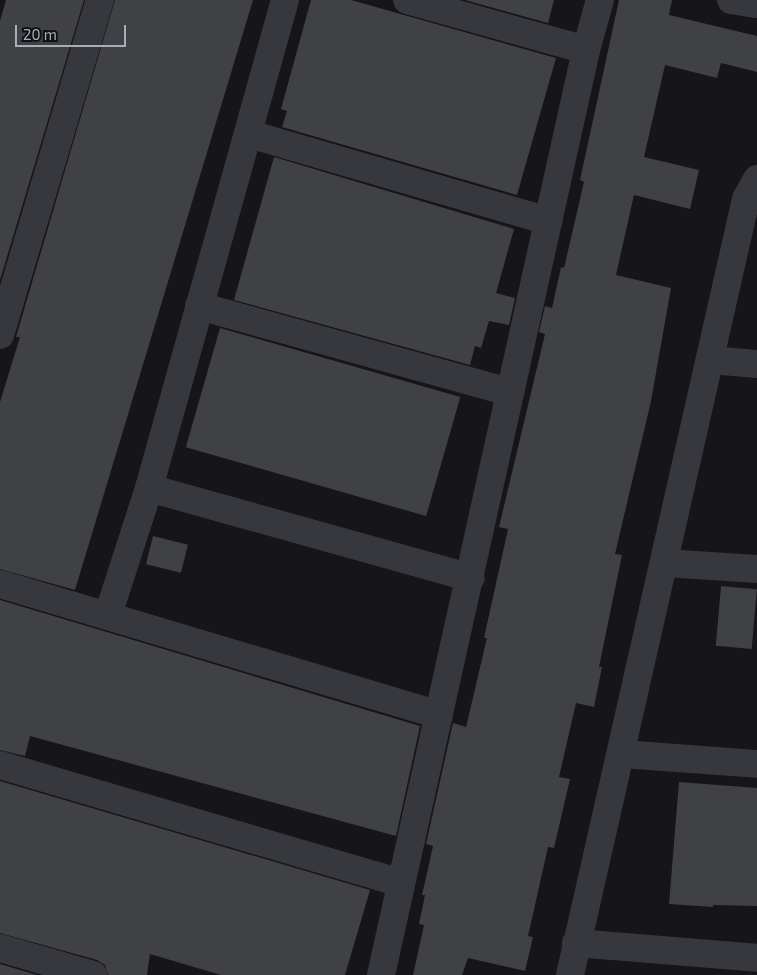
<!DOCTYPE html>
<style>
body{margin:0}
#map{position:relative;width:757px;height:975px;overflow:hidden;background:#161618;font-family:"Exo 2",sans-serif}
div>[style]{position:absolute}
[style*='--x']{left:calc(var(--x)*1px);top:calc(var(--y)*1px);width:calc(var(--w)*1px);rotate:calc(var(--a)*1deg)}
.building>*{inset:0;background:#404145;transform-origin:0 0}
.minor>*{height:28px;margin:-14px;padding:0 14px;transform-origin:14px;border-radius:14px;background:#37383d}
span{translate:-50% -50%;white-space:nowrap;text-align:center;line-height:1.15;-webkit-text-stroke:5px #111113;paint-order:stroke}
.scale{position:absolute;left:15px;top:25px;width:111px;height:22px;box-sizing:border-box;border:2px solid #a8adb8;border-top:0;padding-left:6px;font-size:15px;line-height:18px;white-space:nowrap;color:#a8adb8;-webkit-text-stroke:4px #111113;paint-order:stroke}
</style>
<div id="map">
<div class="building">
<div style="clip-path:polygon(6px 0,84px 0,0 280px,0 21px)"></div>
<div style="clip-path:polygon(115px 0,253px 0,75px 590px,0 569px,0 402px,20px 337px,16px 337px)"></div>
<div style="clip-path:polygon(311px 0,351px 0,556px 58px,517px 195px,282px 127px,287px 111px,281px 109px)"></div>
<div style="clip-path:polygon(465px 0,554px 0,548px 23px)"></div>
<div style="clip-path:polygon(619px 0,672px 0,669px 15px,757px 36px,757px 72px,721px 63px,717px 78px,665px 65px,644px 157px,699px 170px,690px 209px,634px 195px,616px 275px,671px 288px,651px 401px,615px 554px,622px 555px,599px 667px,602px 667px,594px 707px,576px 703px,559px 777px,570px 779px,554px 848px,548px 847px,528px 936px,533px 937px,525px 971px,468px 958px,462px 975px,413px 975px,424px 925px,419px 924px,425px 895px,422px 895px,433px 846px,426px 844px,453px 723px,466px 727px,487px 638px,484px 638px,508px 529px,499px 527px,545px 334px,539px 332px,545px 306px,552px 308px,561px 267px,564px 268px,584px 182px,580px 180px)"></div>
<div style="clip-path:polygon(274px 157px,514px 229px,496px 293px,515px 298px,509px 325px,489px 321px,481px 348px,475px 346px,470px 365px,234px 300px)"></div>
<div style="left:220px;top:328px;width:250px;height:124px;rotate:16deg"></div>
<div style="left:153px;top:536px;width:36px;height:29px;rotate:14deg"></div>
<div style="left:721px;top:586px;width:36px;height:60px;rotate:5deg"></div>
<div style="clip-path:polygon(0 600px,420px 726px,396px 836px,30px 736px,25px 756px,0 750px)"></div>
<div style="clip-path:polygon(0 781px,370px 890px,345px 975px,221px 975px,150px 954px,147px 975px,108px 975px,105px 965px,97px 960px,0 933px)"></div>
<div style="clip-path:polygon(679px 782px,757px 788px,757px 906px,713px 905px,713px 907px,669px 904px)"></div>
<div style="clip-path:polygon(0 964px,37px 975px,0 975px)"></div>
</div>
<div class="minor">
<div style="--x:407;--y:0;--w:186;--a:15.6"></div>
<div style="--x:731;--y:0;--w:26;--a:9"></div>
<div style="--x:249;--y:134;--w:312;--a:16.2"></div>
<div style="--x:199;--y:306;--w:323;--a:15.5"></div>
<div style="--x:0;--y:335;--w:350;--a:-73.4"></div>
<div style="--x:711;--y:360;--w:46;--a:5"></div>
<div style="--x:149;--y:488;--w:334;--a:15.6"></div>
<div style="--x:665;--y:563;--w:92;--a:3.7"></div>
<div style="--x:0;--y:584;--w:458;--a:16.6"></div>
<div style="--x:108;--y:615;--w:133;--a:-72.1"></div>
<div style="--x:149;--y:488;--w:507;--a:-74.43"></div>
<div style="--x:622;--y:754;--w:135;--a:4.2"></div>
<div style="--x:0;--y:765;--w:418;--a:16.4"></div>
<div style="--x:576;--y:943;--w:182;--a:4.7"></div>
<div style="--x:0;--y:948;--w:97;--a:16.2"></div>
<div style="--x:381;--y:975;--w:947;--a:-77.5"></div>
<div style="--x:586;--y:50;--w:52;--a:-74.4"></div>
<div style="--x:570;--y:975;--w:796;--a:-77.22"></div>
<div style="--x:746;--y:199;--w:23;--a:-61"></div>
</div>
<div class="scale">20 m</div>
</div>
